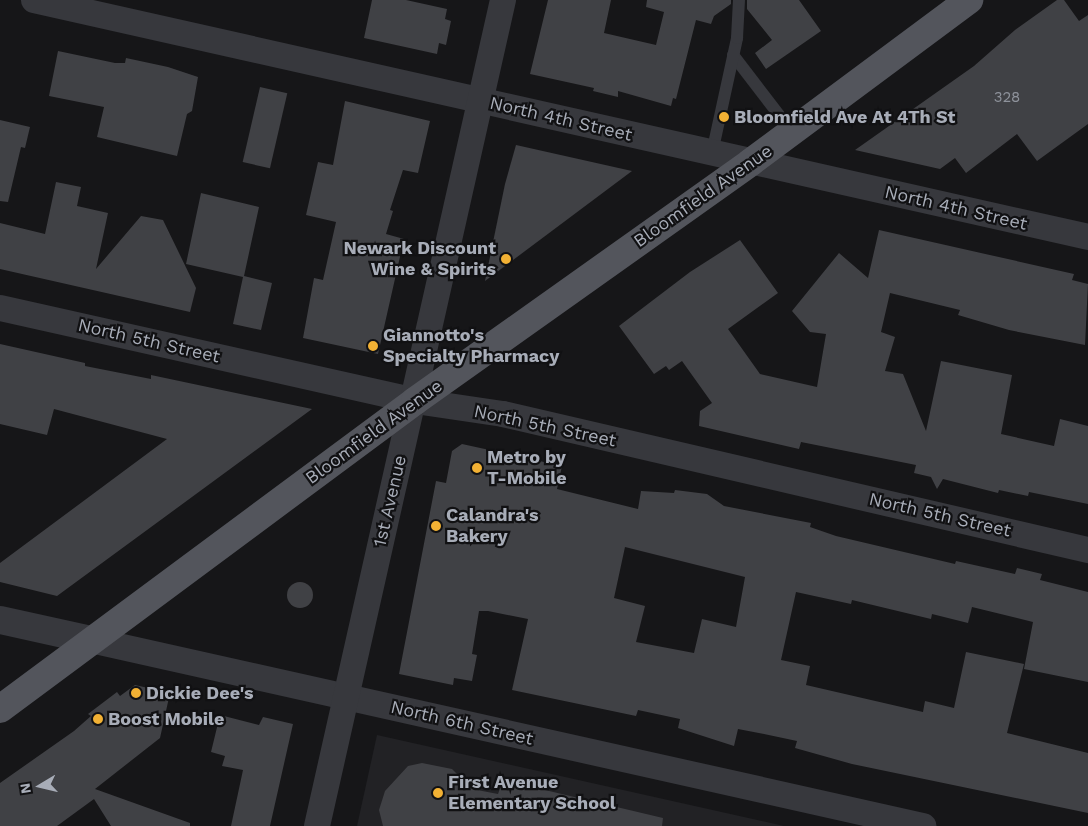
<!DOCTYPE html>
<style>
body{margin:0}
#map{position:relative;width:1088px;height:826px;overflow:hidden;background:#161618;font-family:"Work Sans",sans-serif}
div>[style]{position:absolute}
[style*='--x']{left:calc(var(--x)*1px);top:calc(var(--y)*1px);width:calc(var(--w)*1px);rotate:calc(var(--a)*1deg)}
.built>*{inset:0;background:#222225}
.building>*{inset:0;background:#404145;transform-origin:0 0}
.round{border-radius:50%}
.service>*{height:12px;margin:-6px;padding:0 6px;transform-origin:6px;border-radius:6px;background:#37383d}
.minor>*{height:26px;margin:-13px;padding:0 13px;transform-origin:13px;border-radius:13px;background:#37383d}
.tertiary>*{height:28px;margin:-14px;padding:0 14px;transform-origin:14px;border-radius:14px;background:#37383d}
.primary>*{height:28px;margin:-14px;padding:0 14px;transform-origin:14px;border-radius:14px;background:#53555c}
.dots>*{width:14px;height:14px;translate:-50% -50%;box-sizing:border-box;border:2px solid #111113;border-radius:50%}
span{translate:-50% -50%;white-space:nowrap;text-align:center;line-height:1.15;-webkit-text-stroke:4.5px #111113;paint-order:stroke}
.number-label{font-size:15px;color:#8e929b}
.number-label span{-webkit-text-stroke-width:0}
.poi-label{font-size:18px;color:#a8adb8;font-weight:700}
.left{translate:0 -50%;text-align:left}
.right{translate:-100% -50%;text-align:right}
.street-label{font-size:18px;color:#a8adb8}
.north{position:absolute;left:15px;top:761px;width:50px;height:50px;-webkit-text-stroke:4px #111113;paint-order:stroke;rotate:261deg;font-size:14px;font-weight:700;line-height:20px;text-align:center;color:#a8adb8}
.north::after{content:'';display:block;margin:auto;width:18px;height:22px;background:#a8adb8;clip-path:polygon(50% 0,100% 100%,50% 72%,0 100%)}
</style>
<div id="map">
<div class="built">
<div style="clip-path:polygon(377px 735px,784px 826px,357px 826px)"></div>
</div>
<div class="building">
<div style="clip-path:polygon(372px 0,406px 0,447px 9px,445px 19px,451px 21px,446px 45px,439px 43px,437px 54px,364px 38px)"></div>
<div style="clip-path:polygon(548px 0,611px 0,604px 33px,656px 45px,664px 12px,646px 7px,647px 0,731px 0,731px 4px,714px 16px,711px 24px,696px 20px,676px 99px,673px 98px,671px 106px,618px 91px,618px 97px,593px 91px,594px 88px,530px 74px)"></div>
<div style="clip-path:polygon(747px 0,799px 0,821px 31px,766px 69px,755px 53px,772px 40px,747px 9px)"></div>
<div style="clip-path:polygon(1057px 0,1064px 0,1079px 21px,1088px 15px,1088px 124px,1037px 161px,1017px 134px,966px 173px,955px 158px,940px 169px,855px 150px,974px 66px,1015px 30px)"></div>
<div style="clip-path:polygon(58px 51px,115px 63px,125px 63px,126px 58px,168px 67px,198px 77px,192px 111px,187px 114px,177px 156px,97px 137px,104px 107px,49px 96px)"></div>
<div style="left:260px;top:87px;width:28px;height:77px;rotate:13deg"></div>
<div style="clip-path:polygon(345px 101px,430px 121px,418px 173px,403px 170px,390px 210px,393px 211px,386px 234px,404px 239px,378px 354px,303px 338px,314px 278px,323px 280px,336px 222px,306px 215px,318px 162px,333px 165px)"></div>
<div style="clip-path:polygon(0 120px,30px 127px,25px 148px,21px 147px,8px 202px,0 201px)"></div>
<div style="clip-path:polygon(516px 145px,632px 171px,485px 281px,505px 184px)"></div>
<div style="clip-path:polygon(56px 182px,81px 187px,77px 206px,108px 213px,96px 269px,141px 216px,163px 220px,196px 288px,190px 312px,0 269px,0 223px,45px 234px)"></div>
<div style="clip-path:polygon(201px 193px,259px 207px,244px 276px,272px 283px,261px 330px,233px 324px,243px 277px,186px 264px)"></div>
<div style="clip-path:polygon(879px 230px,1074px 274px,1072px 280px,1088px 284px,1085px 345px,1009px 330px,958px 315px,960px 310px,890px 293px,881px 332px,895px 337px,885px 371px,903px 374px,926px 431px,941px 361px,1012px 375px,1001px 434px,1054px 446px,1060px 419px,1088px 426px,1088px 504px,1029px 492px,1028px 496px,999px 490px,998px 493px,943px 479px,937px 489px,931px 477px,914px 473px,916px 465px,801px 442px,799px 449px,699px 426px,700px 411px,712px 403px,682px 361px,669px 370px,666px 366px,654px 374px,619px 326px,690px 272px,740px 240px,778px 293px,728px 329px,760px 374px,817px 387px,826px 334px,810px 332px,792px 311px,839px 253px,868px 278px)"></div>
<div style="clip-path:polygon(0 344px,85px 363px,85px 366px,151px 379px,151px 375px,312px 409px,57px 596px,0 582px,0 563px,167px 439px,54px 409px,47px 435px,0 424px)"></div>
<div style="clip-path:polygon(evenodd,462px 444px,562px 466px,557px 489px,638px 509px,641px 491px,674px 493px,675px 490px,707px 494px,724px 506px,811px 523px,810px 527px,836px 536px,955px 564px,956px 561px,1015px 574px,1017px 568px,1042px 574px,1040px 580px,1088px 592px,1088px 682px,1024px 669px,1033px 622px,972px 607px,968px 623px,932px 614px,931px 619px,852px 600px,851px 604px,796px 592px,781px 660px,810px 666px,806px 685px,923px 712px,925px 701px,954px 708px,966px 652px,1024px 664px,1007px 733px,1088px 753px,1088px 813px,852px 764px,795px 748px,797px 741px,764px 734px,738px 729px,734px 746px,678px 728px,680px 719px,638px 710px,636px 716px,512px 690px,528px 619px,488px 611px,479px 611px,472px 654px,477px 655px,472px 681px,454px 678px,453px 685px,399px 674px,436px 481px,446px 483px,452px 451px,462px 444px,625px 547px,745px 577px,736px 627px,702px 619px,694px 653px,636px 642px,645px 606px,614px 598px,625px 547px)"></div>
<div class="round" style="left:287px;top:582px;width:26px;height:26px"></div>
<div style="clip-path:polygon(135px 685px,170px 693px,160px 738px,95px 789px,190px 823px,190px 826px,111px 826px,94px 799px,57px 826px,0 826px,0 783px,74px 731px,91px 716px,88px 714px,117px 692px,120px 696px)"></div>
<div style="clip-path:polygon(220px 715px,259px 725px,263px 717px,293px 724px,270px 826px,231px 826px,243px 770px,222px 766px,225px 756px,211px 752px)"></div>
<div style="clip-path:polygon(422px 763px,452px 769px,472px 789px,498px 794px,503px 780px,663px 818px,662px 826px,383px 826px,379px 810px,385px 791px,408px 766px)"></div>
</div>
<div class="service">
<div style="--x:733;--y:55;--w:97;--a:52.5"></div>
<div style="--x:712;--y:153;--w:118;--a:-77.7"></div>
<div style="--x:737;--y:38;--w:38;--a:-87"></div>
</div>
<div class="minor">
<div style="--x:34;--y:0;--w:1080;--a:12.67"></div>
<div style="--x:0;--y:308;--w:425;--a:12.6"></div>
<div style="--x:415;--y:401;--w:89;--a:8.4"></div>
<div style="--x:503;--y:414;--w:601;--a:13.09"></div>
<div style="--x:91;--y:640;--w:853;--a:12.6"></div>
<div style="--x:317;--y:826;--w:847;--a:-77.31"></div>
</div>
<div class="tertiary">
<div style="--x:0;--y:620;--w:93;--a:12.4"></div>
</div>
<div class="primary">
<div style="--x:0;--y:709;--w:517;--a:-36.58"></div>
<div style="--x:415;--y:401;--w:412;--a:-35.4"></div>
<div style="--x:751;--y:162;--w:272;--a:-36.6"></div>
</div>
<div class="dots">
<div style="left:724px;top:117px;background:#f2b134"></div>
<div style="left:506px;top:259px;background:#f2b134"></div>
<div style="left:373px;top:346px;background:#f2b134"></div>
<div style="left:477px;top:468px;background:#f2b134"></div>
<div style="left:436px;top:526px;background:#f2b134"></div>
<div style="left:136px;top:693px;background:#f2b134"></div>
<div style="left:98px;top:719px;background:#f2b134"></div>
<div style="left:438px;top:793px;background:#f2b134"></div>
</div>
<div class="number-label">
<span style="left:1007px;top:98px">328</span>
</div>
<div class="poi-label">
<span class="left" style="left:734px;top:117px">Bloomfield Ave At 4Th St</span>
<span class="right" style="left:496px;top:259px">Newark Discount<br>Wine &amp; Spirits</span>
<span class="left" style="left:383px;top:346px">Giannotto's<br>Specialty Pharmacy</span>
<span class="left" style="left:487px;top:468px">Metro by<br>T-Mobile</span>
<span class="left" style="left:446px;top:526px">Calandra's<br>Bakery</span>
<span class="left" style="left:146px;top:693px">Dickie Dee's</span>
<span class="left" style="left:108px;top:719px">Boost Mobile</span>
<span class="left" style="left:448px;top:793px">First Avenue<br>Elementary School</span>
</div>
<div class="street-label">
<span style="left:561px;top:119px;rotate:13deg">North 4th Street</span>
<span style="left:703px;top:196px;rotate:-35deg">Bloomfield Avenue</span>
<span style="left:956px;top:208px;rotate:13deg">North 4th Street</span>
<span style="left:149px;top:341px;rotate:13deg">North 5th Street</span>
<span style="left:545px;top:426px;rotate:12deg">North 5th Street</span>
<span style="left:374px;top:432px;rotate:-36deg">Bloomfield Avenue</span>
<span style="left:390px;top:501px;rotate:-77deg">1st Avenue</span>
<span style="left:940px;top:515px;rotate:13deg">North 5th Street</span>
<span style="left:462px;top:723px;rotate:13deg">North 6th Street</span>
</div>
<div class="north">N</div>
</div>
